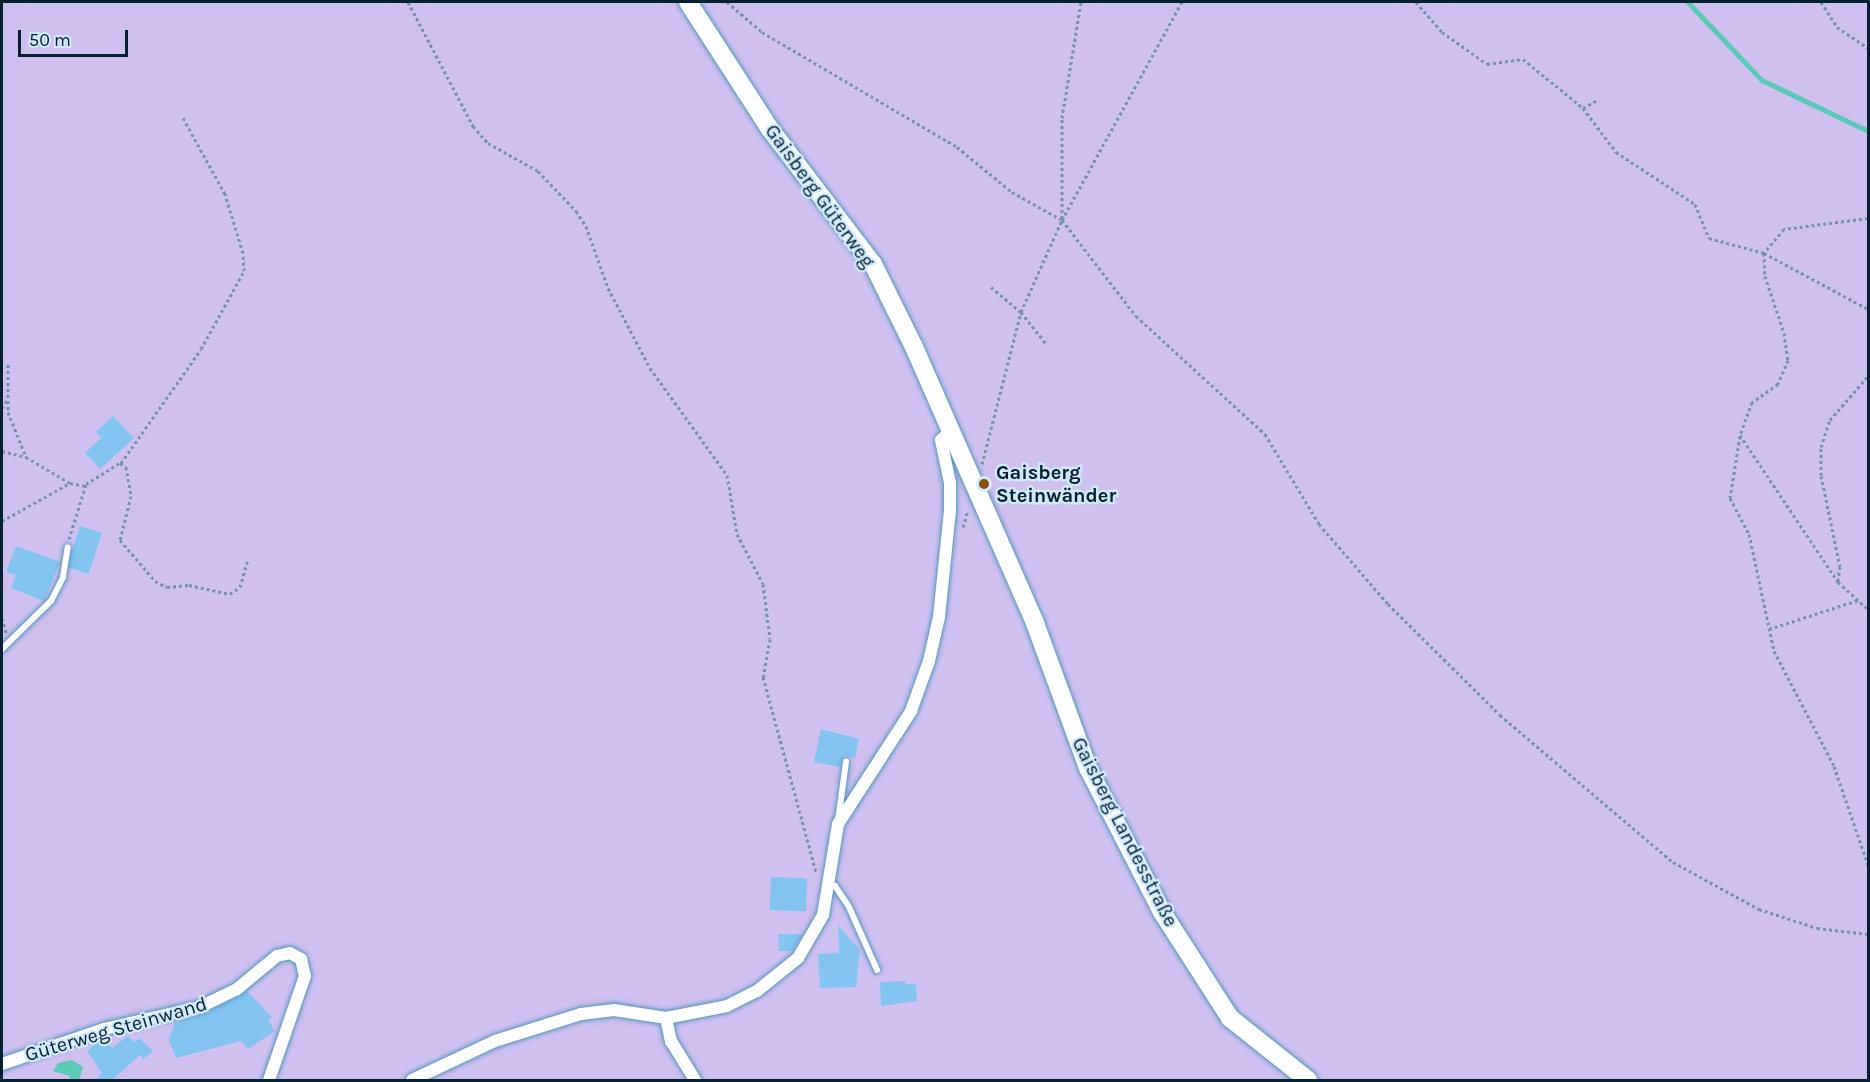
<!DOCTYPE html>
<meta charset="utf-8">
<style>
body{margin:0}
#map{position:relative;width:1870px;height:1082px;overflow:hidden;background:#b8defa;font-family:Karla,sans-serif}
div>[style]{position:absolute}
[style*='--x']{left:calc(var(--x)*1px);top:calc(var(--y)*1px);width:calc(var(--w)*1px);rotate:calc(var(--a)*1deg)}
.green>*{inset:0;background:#cfc0f0;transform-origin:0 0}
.water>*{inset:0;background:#5bcbb7}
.stream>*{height:4.5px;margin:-2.25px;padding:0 2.25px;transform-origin:2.25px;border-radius:2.25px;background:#5bcbb7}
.building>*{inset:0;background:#83c4f1;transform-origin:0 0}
.path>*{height:3px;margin-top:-1.5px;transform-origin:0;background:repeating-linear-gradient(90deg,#7394ac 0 3px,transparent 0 6px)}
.roads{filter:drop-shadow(0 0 2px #5796c1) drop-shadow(0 0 2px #5796c1)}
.lane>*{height:6px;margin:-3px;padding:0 3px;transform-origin:3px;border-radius:3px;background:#fff}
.street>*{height:12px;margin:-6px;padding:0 6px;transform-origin:6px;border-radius:6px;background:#fff}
.secondary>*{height:18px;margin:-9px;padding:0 9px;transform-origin:9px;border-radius:9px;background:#fff}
.dots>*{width:16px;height:16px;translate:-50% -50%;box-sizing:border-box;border:3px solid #d0eafc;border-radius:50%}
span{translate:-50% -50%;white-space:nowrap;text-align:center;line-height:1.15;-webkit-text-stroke:4.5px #d0eafc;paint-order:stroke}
.street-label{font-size:20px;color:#052031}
.poi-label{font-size:20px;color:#052031;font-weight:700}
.left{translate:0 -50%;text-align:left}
.frame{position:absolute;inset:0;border:3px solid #052031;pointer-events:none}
.scale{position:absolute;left:18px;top:30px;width:110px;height:27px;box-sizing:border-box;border:3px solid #052031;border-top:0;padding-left:8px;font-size:18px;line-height:21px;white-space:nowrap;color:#052031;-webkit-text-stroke:4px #d0eafc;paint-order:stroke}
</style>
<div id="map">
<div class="green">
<div style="left:2px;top:2px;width:1866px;height:1078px"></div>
</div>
<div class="water">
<div style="clip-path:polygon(72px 1060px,83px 1067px,79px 1080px,69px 1080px,70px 1076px,53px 1071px,58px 1063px)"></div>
</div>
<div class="stream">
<div style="--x:1688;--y:2;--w:108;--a:46.5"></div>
<div style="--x:1762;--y:80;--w:118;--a:25.7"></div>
</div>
<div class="building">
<div style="clip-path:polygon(113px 416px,134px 438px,100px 469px,85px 453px,101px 438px,96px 432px)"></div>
<div style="left:80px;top:526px;width:23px;height:43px;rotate:18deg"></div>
<div style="clip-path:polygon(16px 546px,60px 562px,44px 601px,11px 588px,16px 575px,6px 572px)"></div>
<div style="clip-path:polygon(821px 729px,859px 739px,855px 758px,844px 755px,840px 767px,814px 762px)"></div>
<div style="left:771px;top:877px;width:36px;height:33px;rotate:2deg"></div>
<div style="clip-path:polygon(838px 925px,860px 950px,856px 987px,820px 988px,818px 954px,839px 953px)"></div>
<div style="clip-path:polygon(778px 934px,801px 934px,802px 936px,792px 951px,779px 951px)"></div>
<div style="clip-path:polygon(905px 981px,906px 984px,916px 984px,917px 1001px,881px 1006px,880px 982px)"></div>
<div style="clip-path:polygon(247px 991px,272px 1017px,268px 1020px,275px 1031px,248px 1049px,241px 1041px,176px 1058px,169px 1040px,175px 1022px,204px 1014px)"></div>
<div style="clip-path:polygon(128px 1036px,134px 1042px,139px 1038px,153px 1051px,143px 1059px,140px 1055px,112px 1080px,95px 1080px,102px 1073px,87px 1051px,104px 1038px,112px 1048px)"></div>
</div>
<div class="path">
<div style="--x:408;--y:2;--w:140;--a:62.3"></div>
<div style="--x:473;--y:126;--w:23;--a:49"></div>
<div style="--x:488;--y:143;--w:57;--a:29.2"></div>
<div style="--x:538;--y:171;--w:55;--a:46.5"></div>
<div style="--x:576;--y:211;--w:18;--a:56"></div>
<div style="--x:586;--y:226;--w:66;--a:70.5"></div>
<div style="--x:608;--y:288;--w:90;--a:62.3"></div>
<div style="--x:650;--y:368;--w:132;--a:54.3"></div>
<div style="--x:727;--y:475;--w:60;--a:80.4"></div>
<div style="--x:737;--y:534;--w:56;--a:62.5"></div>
<div style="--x:763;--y:584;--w:55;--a:82.7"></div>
<div style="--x:770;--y:639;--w:39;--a:100"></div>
<div style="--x:763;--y:677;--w:202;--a:74.8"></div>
<div style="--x:727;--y:2;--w:46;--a:40.6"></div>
<div style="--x:762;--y:32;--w:226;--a:30.5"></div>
<div style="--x:957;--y:147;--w:71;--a:39.3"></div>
<div style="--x:1012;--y:192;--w:57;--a:29.2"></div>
<div style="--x:1062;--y:220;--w:121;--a:52.4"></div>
<div style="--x:1136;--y:316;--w:175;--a:42.5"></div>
<div style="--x:1265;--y:434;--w:105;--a:59"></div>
<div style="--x:1319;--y:524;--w:106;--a:49.2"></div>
<div style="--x:1388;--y:604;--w:158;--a:44.7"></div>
<div style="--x:1500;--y:715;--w:227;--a:40.4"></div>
<div style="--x:1673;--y:862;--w:98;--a:28.7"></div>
<div style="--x:1759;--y:909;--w:61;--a:18.1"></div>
<div style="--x:1817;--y:928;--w:51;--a:6.7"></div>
<div style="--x:1416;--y:2;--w:40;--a:49"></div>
<div style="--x:1442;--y:32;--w:55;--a:35.4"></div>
<div style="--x:1487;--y:64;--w:36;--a:-8"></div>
<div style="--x:1523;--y:59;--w:77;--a:39.2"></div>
<div style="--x:1583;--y:108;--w:55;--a:53.1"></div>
<div style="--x:1616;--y:152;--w:95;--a:33.4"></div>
<div style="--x:1695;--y:204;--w:37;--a:68"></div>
<div style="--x:1709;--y:238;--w:57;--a:15.3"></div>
<div style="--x:1764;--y:253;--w:118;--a:28.3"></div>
<div style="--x:1821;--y:2;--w:30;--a:57"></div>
<div style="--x:1837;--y:27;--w:37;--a:34"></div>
<div style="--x:1583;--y:108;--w:18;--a:-29"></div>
<div style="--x:1062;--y:218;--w:100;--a:-90"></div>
<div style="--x:1062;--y:118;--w:118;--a:-80.7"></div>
<div style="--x:1868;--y:218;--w:85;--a:172.5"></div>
<div style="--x:1784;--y:229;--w:31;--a:130"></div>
<div style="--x:1764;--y:253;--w:23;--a:88"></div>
<div style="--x:1765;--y:276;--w:60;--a:71.6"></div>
<div style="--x:1784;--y:333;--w:27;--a:82"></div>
<div style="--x:1788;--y:360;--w:26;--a:113"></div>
<div style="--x:1778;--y:384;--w:32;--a:145"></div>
<div style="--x:1752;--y:402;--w:35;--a:110"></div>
<div style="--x:1740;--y:435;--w:177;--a:56.3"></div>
<div style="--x:1838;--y:582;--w:40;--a:42"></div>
<div style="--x:991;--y:287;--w:39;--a:40"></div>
<div style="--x:1021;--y:312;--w:42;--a:51.8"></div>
<div style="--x:8;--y:364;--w:48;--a:90"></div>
<div style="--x:8;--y:412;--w:48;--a:68.2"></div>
<div style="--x:26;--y:457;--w:51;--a:30.6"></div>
<div style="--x:70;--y:483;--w:15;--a:11"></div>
<div style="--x:2;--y:408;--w:9;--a:-58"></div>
<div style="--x:1740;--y:436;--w:63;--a:99.2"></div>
<div style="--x:1730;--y:498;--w:41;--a:62.2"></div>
<div style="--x:1749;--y:534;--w:120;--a:77.9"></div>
<div style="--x:1774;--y:651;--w:130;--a:62.4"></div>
<div style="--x:1834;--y:766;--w:105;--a:71"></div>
<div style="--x:2;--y:451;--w:25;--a:14"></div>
<div style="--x:121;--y:463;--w:139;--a:-54.9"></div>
<div style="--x:201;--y:349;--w:89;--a:-61.1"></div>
<div style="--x:244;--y:271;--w:18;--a:-93"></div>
<div style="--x:243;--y:253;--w:62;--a:-107"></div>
<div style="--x:225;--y:194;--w:89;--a:-118.9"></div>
<div style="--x:982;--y:464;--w:157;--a:-75.6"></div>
<div style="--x:1021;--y:312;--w:101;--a:-66"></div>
<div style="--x:1062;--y:220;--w:249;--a:-61.2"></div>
<div style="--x:2;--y:521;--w:78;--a:-29.2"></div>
<div style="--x:963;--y:527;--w:18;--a:-74"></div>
<div style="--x:69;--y:539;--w:58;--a:-72.8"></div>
<div style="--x:86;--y:484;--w:40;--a:-32"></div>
<div style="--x:120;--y:463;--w:7;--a:34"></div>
<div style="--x:126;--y:467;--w:29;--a:80"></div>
<div style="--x:131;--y:496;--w:45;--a:104"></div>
<div style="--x:120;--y:540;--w:54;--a:49.5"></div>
<div style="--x:155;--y:581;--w:13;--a:27"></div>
<div style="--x:167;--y:587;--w:22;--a:-5"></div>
<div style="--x:189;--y:585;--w:42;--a:12.4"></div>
<div style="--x:230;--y:594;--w:12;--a:-35"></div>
<div style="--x:240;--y:587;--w:29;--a:-74"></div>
<div style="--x:1838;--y:581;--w:14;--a:-82"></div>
<div style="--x:1840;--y:567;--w:94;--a:-101.7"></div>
<div style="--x:1821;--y:475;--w:28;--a:-90"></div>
<div style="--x:1821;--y:447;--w:28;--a:-72"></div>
<div style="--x:1830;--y:420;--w:58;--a:-49.2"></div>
<div style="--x:2;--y:618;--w:15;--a:74"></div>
<div style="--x:1769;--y:629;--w:94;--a:-18"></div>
</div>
<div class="roads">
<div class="lane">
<div style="--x:2;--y:649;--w:69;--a:-44.4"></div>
<div style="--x:51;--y:601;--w:27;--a:-63"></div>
<div style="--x:63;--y:577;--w:30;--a:-81"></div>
<div style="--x:838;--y:821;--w:60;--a:-82.3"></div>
<div style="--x:828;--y:884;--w:7;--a:16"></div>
<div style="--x:835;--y:886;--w:25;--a:56"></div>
<div style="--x:849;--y:907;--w:69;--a:66"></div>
</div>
<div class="street">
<div style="--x:666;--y:1018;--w:24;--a:78"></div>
<div style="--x:671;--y:1041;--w:46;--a:58.4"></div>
<div style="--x:2;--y:1064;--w:108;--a:-18.9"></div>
<div style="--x:104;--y:1029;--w:98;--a:-12.9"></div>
<div style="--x:200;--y:1007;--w:41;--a:-25.9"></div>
<div style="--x:237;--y:989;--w:52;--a:-39.5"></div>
<div style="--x:277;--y:956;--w:13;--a:-13"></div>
<div style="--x:290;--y:953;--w:13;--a:29"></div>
<div style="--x:301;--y:959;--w:17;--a:77"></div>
<div style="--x:305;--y:976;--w:110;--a:109.1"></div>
<div style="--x:412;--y:1080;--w:92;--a:-25.2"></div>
<div style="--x:495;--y:1041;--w:90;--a:-17.4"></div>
<div style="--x:581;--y:1014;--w:33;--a:-7"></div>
<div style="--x:614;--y:1010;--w:53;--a:8.7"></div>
<div style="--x:666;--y:1018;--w:62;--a:-11.1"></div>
<div style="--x:727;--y:1006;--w:34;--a:-27"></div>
<div style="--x:757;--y:991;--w:53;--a:-38.8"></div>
<div style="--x:798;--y:958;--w:50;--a:-59.8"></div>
<div style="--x:823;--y:915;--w:92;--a:-80.6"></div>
<div style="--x:838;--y:824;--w:135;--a:-57.1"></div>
<div style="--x:911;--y:711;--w:53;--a:-70.2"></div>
<div style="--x:929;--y:661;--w:45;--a:-77.2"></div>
<div style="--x:939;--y:617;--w:108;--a:-84.1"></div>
<div style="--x:950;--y:510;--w:27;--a:-90"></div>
<div style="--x:950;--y:483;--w:44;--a:-101.8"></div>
<div style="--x:941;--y:440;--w:12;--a:-42"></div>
</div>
<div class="secondary">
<div style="--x:688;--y:2;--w:151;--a:57.2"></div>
<div style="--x:770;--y:129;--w:170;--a:52.7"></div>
<div style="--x:873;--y:264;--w:93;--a:63.7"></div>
<div style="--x:914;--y:347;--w:301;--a:66.3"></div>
<div style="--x:1035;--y:623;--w:154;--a:69.9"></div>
<div style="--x:1088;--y:768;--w:162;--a:62.8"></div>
<div style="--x:1162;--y:912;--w:126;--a:57.3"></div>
<div style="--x:1230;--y:1018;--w:100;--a:38.5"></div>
</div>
</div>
<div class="dots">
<div style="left:984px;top:484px;background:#894d0c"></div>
</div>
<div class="street-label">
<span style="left:820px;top:196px;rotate:54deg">Gaisberg Güterweg</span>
<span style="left:1125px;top:832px;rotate:63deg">Gaisberg Landesstraße</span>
<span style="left:116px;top:1029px;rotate:-16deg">Güterweg Steinwand</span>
</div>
<div class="poi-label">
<span class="left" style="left:996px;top:484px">Gaisberg<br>Steinwänder</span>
</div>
<div class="frame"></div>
<div class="scale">50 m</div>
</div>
